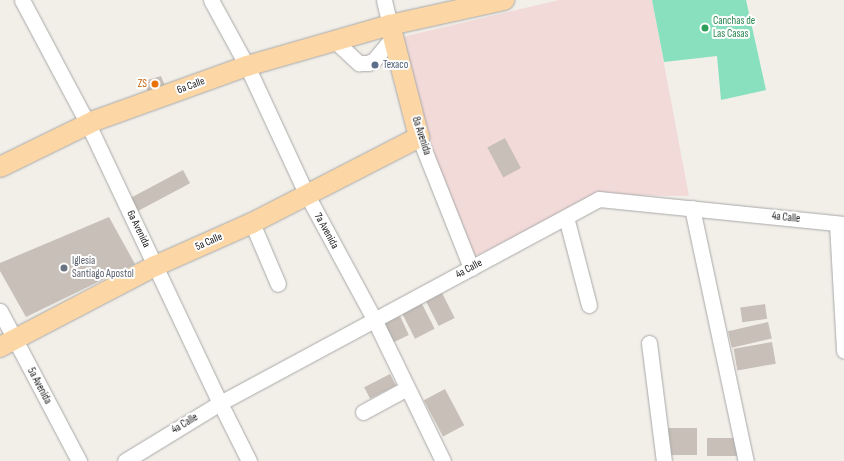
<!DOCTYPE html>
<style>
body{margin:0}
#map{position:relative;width:844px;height:461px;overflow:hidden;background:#f2efe9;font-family:"Sofia Sans Condensed",sans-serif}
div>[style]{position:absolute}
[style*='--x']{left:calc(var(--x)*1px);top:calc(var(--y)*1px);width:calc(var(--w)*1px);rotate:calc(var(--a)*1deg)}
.commercial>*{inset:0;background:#f2dad9}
.pitch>*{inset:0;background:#88e0be}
.building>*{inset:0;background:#c7bfb8;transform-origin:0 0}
.roads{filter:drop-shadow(0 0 1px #a9a9a9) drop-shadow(0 0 1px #a9a9a9)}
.minor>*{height:15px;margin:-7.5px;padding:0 7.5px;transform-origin:7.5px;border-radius:7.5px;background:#fff}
.major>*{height:20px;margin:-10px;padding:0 10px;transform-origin:10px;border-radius:10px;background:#fcd6a4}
.dots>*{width:11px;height:11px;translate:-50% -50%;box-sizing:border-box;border:2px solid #fff;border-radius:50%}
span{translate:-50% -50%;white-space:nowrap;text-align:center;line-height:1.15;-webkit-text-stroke:4px #fff;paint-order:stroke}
.leisure-label{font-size:11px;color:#27864d}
.left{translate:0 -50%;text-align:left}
.service-label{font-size:11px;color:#4e5e75}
.food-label{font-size:11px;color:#c56008}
.right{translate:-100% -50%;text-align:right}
.street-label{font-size:11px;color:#222}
.worship-label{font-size:11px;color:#5b616d}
</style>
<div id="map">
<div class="commercial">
<div style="clip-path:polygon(559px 0,652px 0,689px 196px,602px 195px,471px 258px,431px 143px,402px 37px)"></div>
</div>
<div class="pitch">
<div style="clip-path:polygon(652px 0,746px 0,766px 90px,721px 100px,717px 56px,664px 62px)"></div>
</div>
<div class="building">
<div style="clip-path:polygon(161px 76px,165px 86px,149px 94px,144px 81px)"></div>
<div style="left:505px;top:138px;width:34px;height:20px;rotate:62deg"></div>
<div style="left:183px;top:170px;width:15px;height:59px;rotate:62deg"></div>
<div style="clip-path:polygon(109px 217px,135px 264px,26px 317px,0 271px,0 263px)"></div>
<div style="left:442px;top:293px;width:28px;height:18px;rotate:63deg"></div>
<div style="left:421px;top:302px;width:30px;height:22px;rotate:63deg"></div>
<div style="left:765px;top:304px;width:15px;height:25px;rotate:82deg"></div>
<div style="left:400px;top:316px;width:21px;height:18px;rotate:65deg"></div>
<div style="left:768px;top:322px;width:17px;height:41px;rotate:77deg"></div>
<div style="left:772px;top:342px;width:22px;height:39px;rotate:80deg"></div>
<div style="left:390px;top:374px;width:13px;height:29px;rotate:63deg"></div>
<div style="left:445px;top:389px;width:41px;height:24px;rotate:62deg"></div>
<div style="left:668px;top:428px;width:29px;height:27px"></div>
<div style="left:738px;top:438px;width:18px;height:31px;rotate:90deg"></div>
</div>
<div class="roads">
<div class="minor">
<div style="--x:22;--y:0;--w:140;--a:62"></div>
<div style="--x:88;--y:124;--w:309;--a:64.7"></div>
<div style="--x:220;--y:403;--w:65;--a:63.4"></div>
<div style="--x:211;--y:0;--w:75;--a:61.4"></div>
<div style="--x:247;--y:66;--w:142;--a:65.1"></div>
<div style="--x:307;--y:195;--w:141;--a:61.6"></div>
<div style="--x:374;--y:319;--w:158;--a:64.1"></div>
<div style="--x:384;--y:0;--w:26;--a:77"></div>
<div style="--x:335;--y:41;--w:33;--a:43"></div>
<div style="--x:359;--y:63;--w:9;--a:0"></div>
<div style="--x:368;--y:63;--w:7;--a:-27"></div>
<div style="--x:374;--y:60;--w:30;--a:-50"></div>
<div style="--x:419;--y:137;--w:141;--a:68.3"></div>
<div style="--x:692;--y:208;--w:259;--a:78"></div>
<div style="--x:566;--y:217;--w:91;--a:75.4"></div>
<div style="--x:252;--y:223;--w:66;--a:66.9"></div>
<div style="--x:837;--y:224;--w:127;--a:86.8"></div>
<div style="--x:0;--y:311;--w:170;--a:62.2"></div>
<div style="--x:649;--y:343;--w:119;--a:82.8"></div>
<div style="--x:363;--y:412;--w:50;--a:-28.6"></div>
<div style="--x:125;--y:461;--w:111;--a:-31.4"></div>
<div style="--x:220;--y:403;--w:430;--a:-28.3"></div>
<div style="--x:599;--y:199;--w:246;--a:5.8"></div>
</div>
<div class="major">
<div style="--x:0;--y:167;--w:105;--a:-26.1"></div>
<div style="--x:94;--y:121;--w:163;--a:-19.8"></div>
<div style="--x:247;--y:66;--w:149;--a:-16"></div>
<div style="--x:390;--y:25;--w:117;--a:-12.4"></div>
<div style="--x:0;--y:347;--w:175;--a:-27.6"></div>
<div style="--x:155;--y:266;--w:106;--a:-23.9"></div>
<div style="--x:252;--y:223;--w:188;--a:-27.2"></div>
<div style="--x:419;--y:137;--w:116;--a:-104.5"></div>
</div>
</div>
<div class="dots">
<div style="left:705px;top:28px;background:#2e9e5b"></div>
<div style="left:375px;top:65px;background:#5c6f8a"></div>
<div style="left:155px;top:84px;background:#e8710a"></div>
<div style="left:64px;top:268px;background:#6b7280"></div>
</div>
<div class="leisure-label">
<span class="left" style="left:713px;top:28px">Canchas de<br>Las Casas</span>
</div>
<div class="service-label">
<span class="left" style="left:383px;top:65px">Texaco</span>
</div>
<div class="food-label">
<span class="right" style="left:147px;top:84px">ZS</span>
</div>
<div class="street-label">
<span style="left:191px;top:86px;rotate:-20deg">6a Calle</span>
<span style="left:421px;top:136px;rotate:72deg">8a Avenida</span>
<span style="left:786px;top:218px;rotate:6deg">4a Calle</span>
<span style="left:138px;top:229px;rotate:64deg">6a Avenida</span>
<span style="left:326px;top:231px;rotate:61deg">7a Avenida</span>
<span style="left:209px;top:242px;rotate:-24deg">5a Calle</span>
<span style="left:469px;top:269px;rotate:-28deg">4a Calle</span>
<span style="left:39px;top:386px;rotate:62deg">5a Avenida</span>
<span style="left:185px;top:424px;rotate:-31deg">4a Calle</span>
</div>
<div class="worship-label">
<span class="left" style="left:72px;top:268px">Iglesia<br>Santiago Apostol</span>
</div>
</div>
